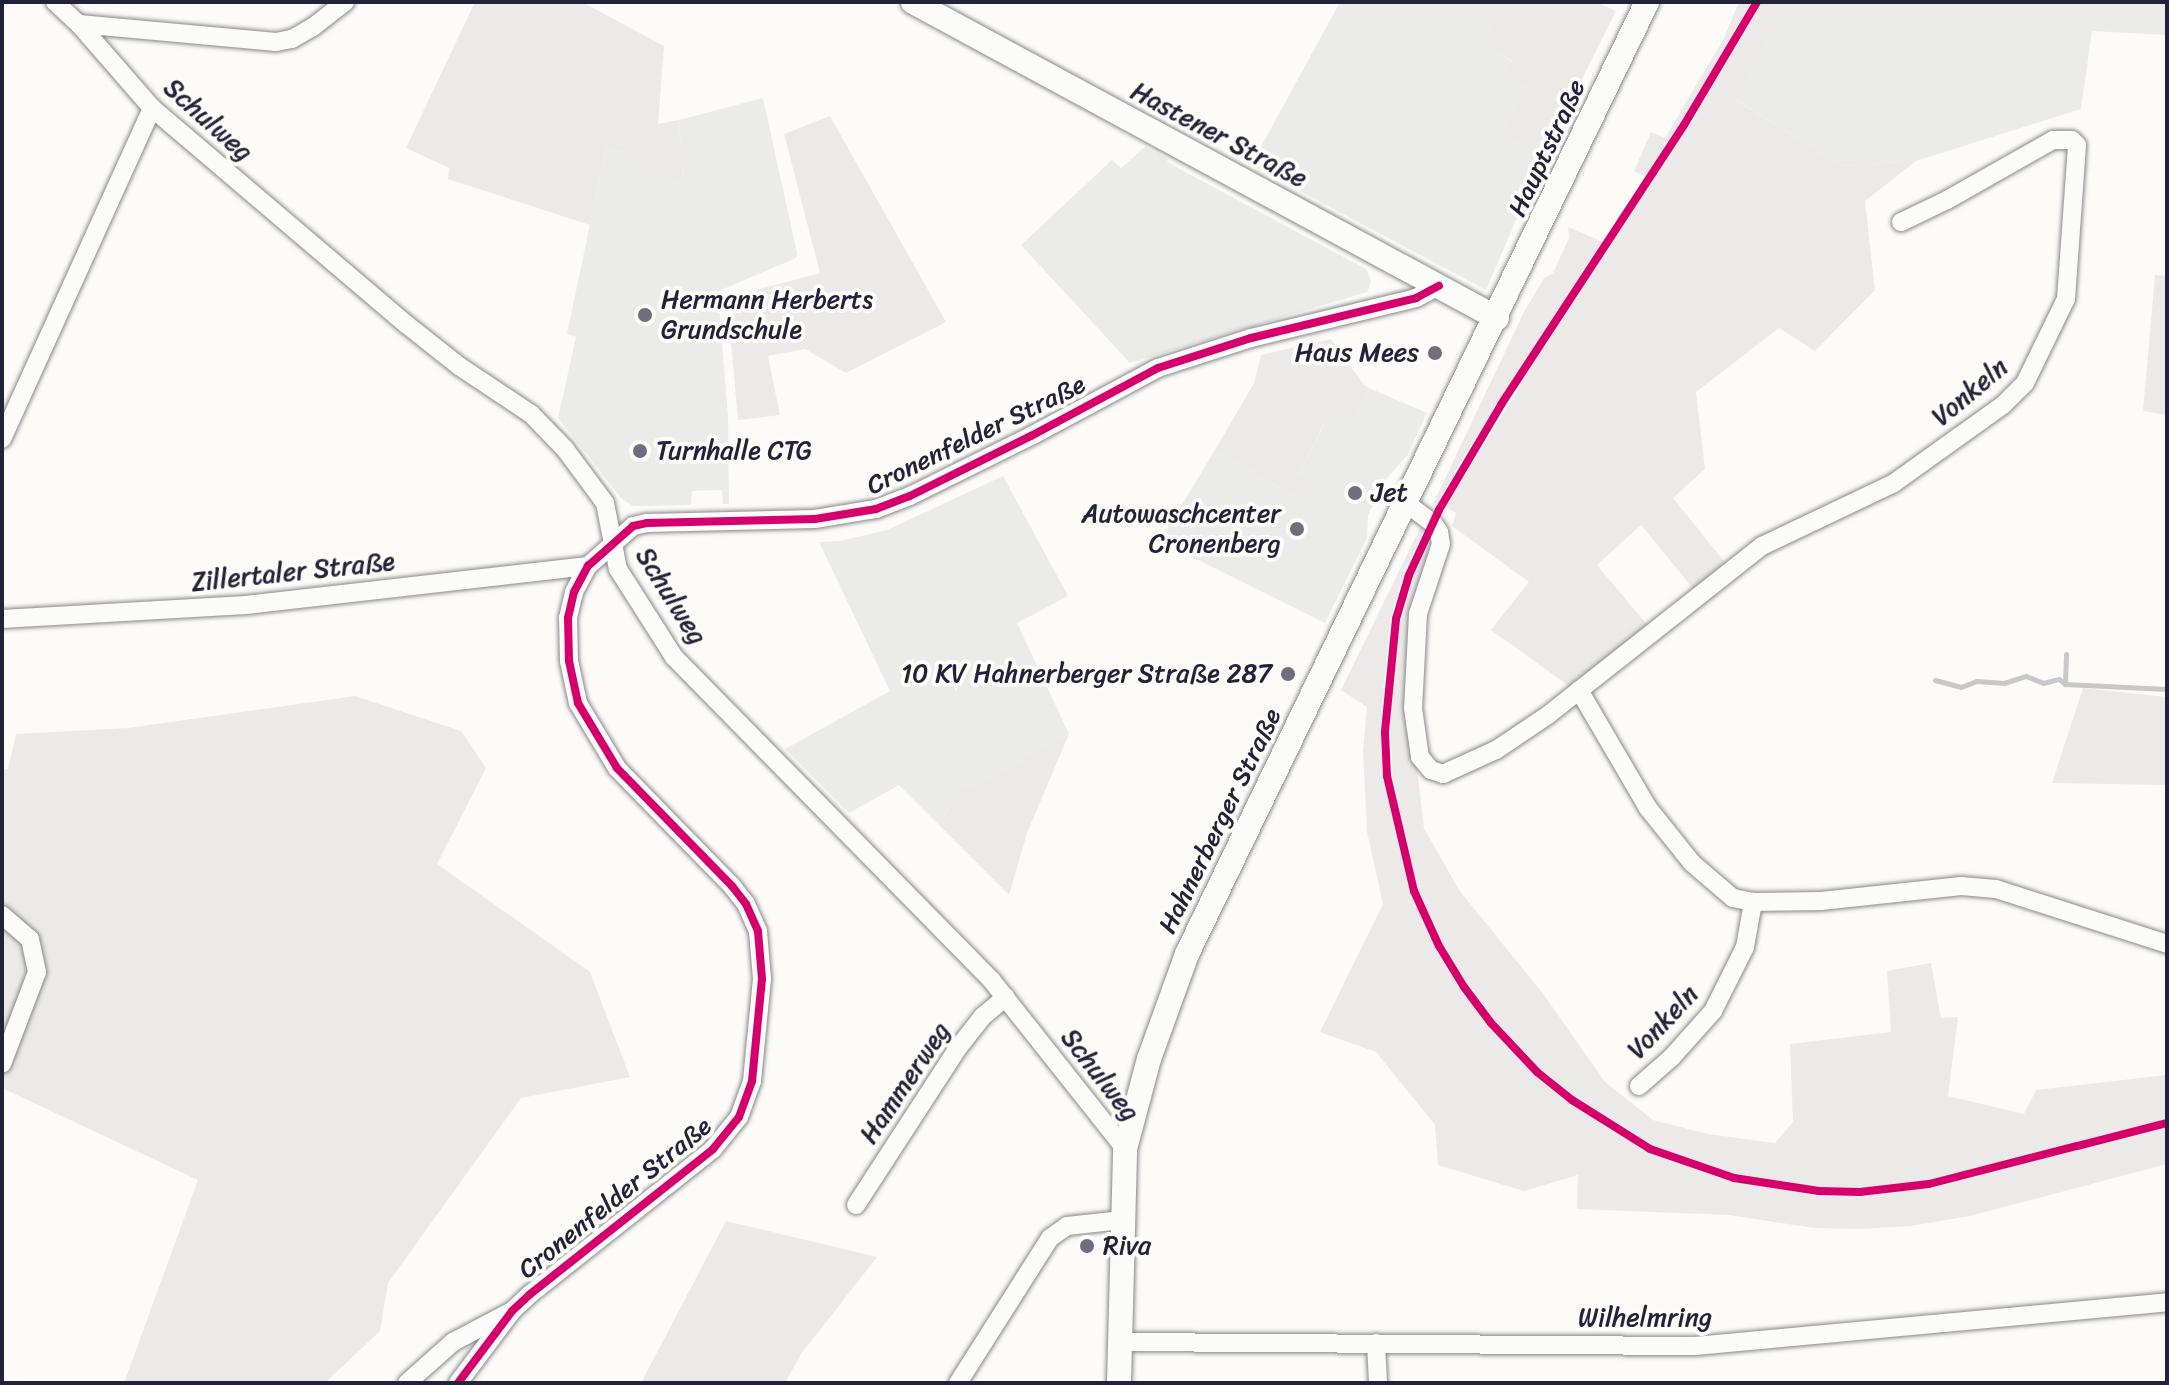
<!DOCTYPE html>
<meta charset="utf-8">
<style>
body{margin:0}
#map{position:relative;width:2169px;height:1385px;overflow:hidden;background:#fcfbf8;font-family:Sriracha,sans-serif}
div>[style]{position:absolute}
[style*='--x']{left:calc(var(--x)*1px);top:calc(var(--y)*1px);width:calc(var(--w)*1px);rotate:calc(var(--a)*1deg)}
.built>*{inset:0;background:#ebebe9}
.green>*{inset:0;background:#ebeae8}
.stream>*{height:5px;margin:-2.5px;padding:0 2.5px;transform-origin:2.5px;border-radius:2.5px;background:#c8c8ca}
.roads{filter:drop-shadow(0 0 2px #88888c) drop-shadow(0 0 2px #88888c)}
.minor>*{height:18px;margin:-9px;padding:0 9px;transform-origin:9px;border-radius:9px;background:#fbfbf9}
.secondary>*{height:24px;margin:-12px;padding:0 12px;transform-origin:12px;border-radius:12px;background:#fbfbf9}
.cycleway>*{height:8px;margin:-4px;padding:0 4px;transform-origin:4px;border-radius:4px;background:#d6006c}
.dots>*{width:22px;height:22px;translate:-50% -50%;box-sizing:border-box;border:4px solid #fdfcf7;border-radius:50%}
span{translate:-50% -50%;white-space:nowrap;text-align:center;line-height:1.15;-webkit-text-stroke:8px #fdfcf7;paint-order:stroke}
.street-label{font-size:26px;color:#22223b}
.poi-label{font-size:26px;color:#22223b}
.left{translate:0 -50%;text-align:left}
.right{translate:-100% -50%;text-align:right}
.frame{position:absolute;inset:0;border:4px solid #22223b;pointer-events:none}
</style>
<div id="map">
<div class="built">
<div style="clip-path:polygon(1340px 2px,1507px 2px,1484px 42px,1512px 62px,1528px 86px,1500px 134px,1543px 157px,1486px 290px,1251px 165px)"></div>
<div style="clip-path:polygon(1806px 2px,2167px 2px,2167px 35px,2092px 31px,2081px 109px,1916px 161px,1842px 166px,1733px 98px,1774px 30px)"></div>
<div style="clip-path:polygon(763px 98px,797px 253px,796px 258px,721px 290px,718px 295px,728px 416px,729px 504px,723px 504px,722px 490px,692px 491px,691px 505px,633px 506px,622px 499px,558px 418px,576px 337px,567px 334px,606px 148px,638px 155px,683px 179px,679px 120px)"></div>
<div style="clip-path:polygon(1145px 147px,1168px 159px,1167px 162px,1366px 269px,1371px 281px,1367px 292px,1130px 363px,1021px 245px,1112px 160px,1121px 168px)"></div>
<div style="clip-path:polygon(1369px 388px,1427px 413px,1407px 456px,1386px 479px,1368px 515px,1367px 538px,1325px 623px,1160px 541px,1215px 450px,1303px 501px,1299px 475px,1325px 422px,1335px 418px,1351px 426px)"></div>
<div style="clip-path:polygon(1003px 476px,1068px 596px,1017px 623px,1069px 734px,978px 783px,961px 788px,939px 825px,899px 785px,849px 813px,785px 749px,890px 691px,819px 542px,840px 541px,887px 530px)"></div>
</div>
<div class="green">
<div style="clip-path:polygon(475px 2px,582px 2px,664px 46px,658px 124px,679px 120px,683px 180px,638px 175px,638px 155px,606px 148px,590px 225px,448px 179px,449px 168px,406px 148px)"></div>
<div style="clip-path:polygon(1507px 2px,1596px 2px,1616px 11px,1543px 157px,1500px 134px,1528px 86px,1507px 73px,1512px 61px,1483px 43px)"></div>
<div style="clip-path:polygon(1739px 2px,1806px 2px,1774px 30px,1734px 99px,1842px 166px,1916px 161px,1865px 201px,1875px 290px,1815px 351px,1779px 328px,1696px 392px,1705px 469px,1673px 498px,1728px 566px,1696px 592px,1641px 525px,1597px 565px,1650px 628px,1572px 688px,1491px 630px,1529px 582px,1452px 526px,1456px 513px,1445px 507px,1519px 388px,1512px 382px,1455px 471px,1436px 507px,1432px 506px,1524px 312px,1544px 278px,1553px 273px,1569px 238px,1568px 227px,1603px 242px,1645px 177px,1634px 171px,1651px 132px,1665px 138px,1724px 38px)"></div>
<div style="clip-path:polygon(830px 116px,946px 322px,846px 373px,805px 349px,768px 356px,780px 415px,738px 420px,727px 298px,820px 273px,784px 134px)"></div>
<div style="clip-path:polygon(2155px 275px,2167px 276px,2167px 415px,2143px 411px)"></div>
<div style="clip-path:polygon(1331px 339px,1364px 385px,1369px 388px,1351px 427px,1335px 419px,1332px 425px,1324px 423px,1299px 475px,1311px 482px,1303px 501px,1215px 450px,1254px 383px,1261px 355px)"></div>
<div style="clip-path:polygon(1422px 524px,1426px 527px,1403px 575px,1390px 620px,1381px 714px,1385px 785px,1393px 784px,1389px 707px,1401px 616px,1416px 567px,1432px 537px,1433px 548px,1415px 603px,1416px 761px,1424px 828px,1459px 890px,1544px 995px,1605px 1082px,1653px 1120px,1708px 1134px,1775px 1143px,1793px 1122px,1790px 1044px,1891px 1032px,1887px 971px,1931px 963px,1941px 1018px,1958px 1017px,1948px 1096px,2024px 1114px,2036px 1090px,2167px 1075px,2167px 1164px,1970px 1216px,1911px 1226px,1859px 1229px,1814px 1228px,1729px 1215px,1577px 1209px,1578px 1175px,1524px 1191px,1438px 1165px,1435px 1125px,1376px 1052px,1320px 1032px,1383px 904px,1367px 832px,1363px 750px,1367px 707px,1341px 690px)"></div>
<div style="clip-path:polygon(2083px 688px,2167px 697px,2167px 785px,2052px 783px)"></div>
<div style="clip-path:polygon(355px 696px,461px 731px,486px 768px,437px 864px,590px 972px,630px 1077px,521px 1098px,388px 1283px,380px 1331px,325px 1383px,124px 1383px,198px 1180px,2px 1088px,2px 1073px,44px 973px,2px 1041px,2px 770px,8px 769px,16px 734px,128px 728px)"></div>
<div style="clip-path:polygon(1069px 734px,1027px 833px,1009px 895px,939px 825px,961px 788px,978px 783px)"></div>
<div style="clip-path:polygon(726px 1221px,877px 1257px,801px 1354px,785px 1383px,641px 1383px)"></div>
</div>
<div class="stream">
<div style="--x:1935;--y:680;--w:27;--a:15"></div>
<div style="--x:1961;--y:687;--w:17;--a:-21"></div>
<div style="--x:1977;--y:681;--w:27;--a:4"></div>
<div style="--x:2004;--y:683;--w:23;--a:-18"></div>
<div style="--x:2026;--y:676;--w:18;--a:22"></div>
<div style="--x:2043;--y:683;--w:16;--a:-14"></div>
<div style="--x:2059;--y:679;--w:8;--a:40"></div>
<div style="--x:2065;--y:684;--w:102;--a:2.8"></div>
<div style="--x:2065;--y:684;--w:30;--a:-88"></div>
</div>
<div class="roads">
<div class="minor">
<div style="--x:55;--y:2;--w:33;--a:43"></div>
<div style="--x:79;--y:24;--w:111;--a:49"></div>
<div style="--x:152;--y:108;--w:333;--a:40.4"></div>
<div style="--x:406;--y:324;--w:68;--a:38.4"></div>
<div style="--x:459;--y:366;--w:87;--a:33.7"></div>
<div style="--x:531;--y:414;--w:49;--a:45.8"></div>
<div style="--x:565;--y:449;--w:67;--a:53.5"></div>
<div style="--x:605;--y:503;--w:67;--a:78.9"></div>
<div style="--x:618;--y:569;--w:104;--a:57.5"></div>
<div style="--x:674;--y:657;--w:454;--a:45.5"></div>
<div style="--x:992;--y:981;--w:214;--a:51.6"></div>
<div style="--x:79;--y:24;--w:198;--a:5.2"></div>
<div style="--x:276;--y:42;--w:16;--a:-11"></div>
<div style="--x:292;--y:39;--w:24;--a:-30"></div>
<div style="--x:313;--y:27;--w:41;--a:-38"></div>
<div style="--x:2;--y:439;--w:363;--a:-65.6"></div>
<div style="--x:1406;--y:503;--w:34;--a:37"></div>
<div style="--x:1433;--y:523;--w:11;--a:56"></div>
<div style="--x:1439;--y:532;--w:12;--a:81"></div>
<div style="--x:1441;--y:544;--w:74;--a:108.2"></div>
<div style="--x:1418;--y:614;--w:94;--a:93"></div>
<div style="--x:1413;--y:708;--w:49;--a:81.9"></div>
<div style="--x:1420;--y:757;--w:17;--a:50"></div>
<div style="--x:1431;--y:770;--w:13;--a:18"></div>
<div style="--x:1443;--y:774;--w:58;--a:-24.4"></div>
<div style="--x:1496;--y:750;--w:63;--a:-33.9"></div>
<div style="--x:1548;--y:715;--w:273;--a:-38.3"></div>
<div style="--x:1762;--y:546;--w:146;--a:-25.5"></div>
<div style="--x:1894;--y:483;--w:134;--a:-35.6"></div>
<div style="--x:2003;--y:405;--w:31;--a:-45"></div>
<div style="--x:2025;--y:383;--w:93;--a:-64"></div>
<div style="--x:2066;--y:299;--w:154;--a:-85.9"></div>
<div style="--x:2077;--y:145;--w:7;--a:-135"></div>
<div style="--x:2072;--y:140;--w:19;--a:180"></div>
<div style="--x:2053;--y:140;--w:122;--a:150.5"></div>
<div style="--x:1947;--y:200;--w:51;--a:154.4"></div>
<div style="--x:2;--y:619;--w:244;--a:-3.3"></div>
<div style="--x:246;--y:605;--w:344;--a:-6.5"></div>
<div style="--x:1579;--y:690;--w:137;--a:59.7"></div>
<div style="--x:1648;--y:808;--w:70;--a:51.3"></div>
<div style="--x:1692;--y:863;--w:54;--a:40.5"></div>
<div style="--x:1733;--y:898;--w:20;--a:11"></div>
<div style="--x:1753;--y:902;--w:68;--a:-0.8"></div>
<div style="--x:1821;--y:901;--w:141;--a:-6.1"></div>
<div style="--x:1961;--y:886;--w:35;--a:5"></div>
<div style="--x:1996;--y:889;--w:180;--a:17.8"></div>
<div style="--x:2;--y:915;--w:37;--a:41"></div>
<div style="--x:30;--y:939;--w:34;--a:78"></div>
<div style="--x:37;--y:972;--w:98;--a:110.8"></div>
<div style="--x:1639;--y:1086;--w:44;--a:-41.3"></div>
<div style="--x:1672;--y:1057;--w:62;--a:-48.3"></div>
<div style="--x:1713;--y:1011;--w:72;--a:-63.4"></div>
<div style="--x:1745;--y:947;--w:46;--a:-79.9"></div>
<div style="--x:856;--y:1205;--w:187;--a:-57"></div>
<div style="--x:958;--y:1048;--w:39;--a:-52"></div>
<div style="--x:982;--y:1017;--w:31;--a:-40"></div>
<div style="--x:1121;--y:1342;--w:575;--a:0.4"></div>
<div style="--x:1696;--y:1346;--w:473;--a:-5.3"></div>
<div style="--x:1376;--y:1343;--w:40;--a:87.1"></div>
<div style="--x:407;--y:1383;--w:62;--a:-41.7"></div>
<div style="--x:453;--y:1342;--w:64;--a:-27.8"></div>
<div style="--x:458;--y:1383;--w:90;--a:-53.1"></div>
<div style="--x:512;--y:1311;--w:23;--a:-43"></div>
<div style="--x:529;--y:1295;--w:235;--a:-38.4"></div>
<div style="--x:713;--y:1149;--w:41;--a:-50.9"></div>
<div style="--x:739;--y:1117;--w:38;--a:-70"></div>
<div style="--x:752;--y:1081;--w:102;--a:-84.4"></div>
<div style="--x:762;--y:979;--w:48;--a:-94.8"></div>
<div style="--x:758;--y:931;--w:30;--a:-114"></div>
<div style="--x:746;--y:904;--w:23;--a:-128"></div>
<div style="--x:732;--y:886;--w:165;--a:-134.3"></div>
<div style="--x:617;--y:768;--w:76;--a:-121"></div>
<div style="--x:578;--y:703;--w:43;--a:-102.1"></div>
<div style="--x:569;--y:661;--w:43;--a:-91.3"></div>
<div style="--x:568;--y:618;--w:27;--a:-77"></div>
<div style="--x:574;--y:592;--w:30;--a:-62"></div>
<div style="--x:588;--y:566;--w:60;--a:-41.6"></div>
<div style="--x:633;--y:526;--w:14;--a:-12"></div>
<div style="--x:647;--y:523;--w:168;--a:-1.4"></div>
<div style="--x:815;--y:519;--w:62;--a:-9.3"></div>
<div style="--x:876;--y:509;--w:36;--a:-21"></div>
<div style="--x:910;--y:496;--w:135;--a:-26.4"></div>
<div style="--x:1031;--y:436;--w:144;--a:-28.2"></div>
<div style="--x:1158;--y:368;--w:98;--a:-17.9"></div>
<div style="--x:1251;--y:338;--w:170;--a:-13.6"></div>
<div style="--x:1416;--y:298;--w:26;--a:-28"></div>
<div style="--x:958;--y:1383;--w:172;--a:-57.6"></div>
<div style="--x:1050;--y:1238;--w:21;--a:-35"></div>
<div style="--x:1067;--y:1226;--w:55;--a:-6.2"></div>
</div>
<div class="secondary">
<div style="--x:913;--y:2;--w:664;--a:28.42"></div>
<div style="--x:1119;--y:1383;--w:234;--a:-88.5"></div>
<div style="--x:1125;--y:1149;--w:93;--a:-75.1"></div>
<div style="--x:1149;--y:1059;--w:112;--a:-70.1"></div>
<div style="--x:1187;--y:954;--w:1057;--a:-64.21"></div>
</div>
</div>
<div class="cycleway">
<div style="--x:1757;--y:2;--w:143;--a:120.7"></div>
<div style="--x:1684;--y:125;--w:334;--a:123.2"></div>
<div style="--x:1501;--y:405;--w:122;--a:120.6"></div>
<div style="--x:1439;--y:510;--w:72;--a:114.8"></div>
<div style="--x:1409;--y:575;--w:46;--a:106.5"></div>
<div style="--x:1396;--y:619;--w:114;--a:95.6"></div>
<div style="--x:1385;--y:732;--w:44;--a:87.4"></div>
<div style="--x:1387;--y:776;--w:118;--a:76.8"></div>
<div style="--x:1414;--y:891;--w:60;--a:65.6"></div>
<div style="--x:1439;--y:946;--w:48;--a:58.6"></div>
<div style="--x:1464;--y:987;--w:45;--a:53.1"></div>
<div style="--x:1491;--y:1023;--w:67;--a:46.8"></div>
<div style="--x:1537;--y:1072;--w:45;--a:38.7"></div>
<div style="--x:1572;--y:1100;--w:92;--a:32.1"></div>
<div style="--x:1650;--y:1149;--w:89;--a:19"></div>
<div style="--x:1734;--y:1178;--w:86;--a:8.7"></div>
<div style="--x:1819;--y:1191;--w:41;--a:1.4"></div>
<div style="--x:1860;--y:1192;--w:69;--a:-6.6"></div>
<div style="--x:1929;--y:1184;--w:246;--a:-14.4"></div>
<div style="--x:458;--y:1383;--w:90;--a:-53.1"></div>
<div style="--x:512;--y:1311;--w:23;--a:-43"></div>
<div style="--x:529;--y:1295;--w:235;--a:-38.4"></div>
<div style="--x:713;--y:1149;--w:41;--a:-50.9"></div>
<div style="--x:739;--y:1117;--w:38;--a:-70"></div>
<div style="--x:752;--y:1081;--w:102;--a:-84.4"></div>
<div style="--x:762;--y:979;--w:48;--a:-94.8"></div>
<div style="--x:758;--y:931;--w:30;--a:-114"></div>
<div style="--x:746;--y:904;--w:23;--a:-128"></div>
<div style="--x:732;--y:886;--w:165;--a:-134.3"></div>
<div style="--x:617;--y:768;--w:76;--a:-121"></div>
<div style="--x:578;--y:703;--w:43;--a:-102.1"></div>
<div style="--x:569;--y:661;--w:43;--a:-91.3"></div>
<div style="--x:568;--y:618;--w:27;--a:-77"></div>
<div style="--x:574;--y:592;--w:30;--a:-62"></div>
<div style="--x:588;--y:566;--w:60;--a:-41.6"></div>
<div style="--x:633;--y:526;--w:14;--a:-12"></div>
<div style="--x:647;--y:523;--w:168;--a:-1.4"></div>
<div style="--x:815;--y:519;--w:62;--a:-9.3"></div>
<div style="--x:876;--y:509;--w:36;--a:-21"></div>
<div style="--x:910;--y:496;--w:135;--a:-26.4"></div>
<div style="--x:1031;--y:436;--w:144;--a:-28.2"></div>
<div style="--x:1158;--y:368;--w:98;--a:-17.9"></div>
<div style="--x:1251;--y:338;--w:170;--a:-13.6"></div>
<div style="--x:1416;--y:298;--w:26;--a:-28"></div>
</div>
<div class="dots">
<div style="left:645px;top:315px;background:#6e6e7d"></div>
<div style="left:1435px;top:353px;background:#6e6e7d"></div>
<div style="left:640px;top:451px;background:#6e6e7d"></div>
<div style="left:1355px;top:493px;background:#6e6e7d"></div>
<div style="left:1297px;top:529px;background:#6e6e7d"></div>
<div style="left:1288px;top:674px;background:#6e6e7d"></div>
<div style="left:1087px;top:1246px;background:#6e6e7d"></div>
</div>
<div class="street-label">
<span style="left:208px;top:120px;rotate:42deg">Schulweg</span>
<span style="left:1219px;top:135px;rotate:28deg">Hastener Straße</span>
<span style="left:1547px;top:148px;rotate:-65deg">Hauptstraße</span>
<span style="left:1970px;top:392px;rotate:-40deg">Vonkeln</span>
<span style="left:976px;top:435px;rotate:-26deg">Cronenfelder Straße</span>
<span style="left:293px;top:572px;rotate:-6deg">Zillertaler Straße</span>
<span style="left:671px;top:596px;rotate:58deg">Schulweg</span>
<span style="left:1220px;top:821px;rotate:-64deg">Hahnerberger Straße</span>
<span style="left:1663px;top:1022px;rotate:-47deg">Vonkeln</span>
<span style="left:1100px;top:1075px;rotate:52deg">Schulweg</span>
<span style="left:905px;top:1083px;rotate:-56deg">Hammerweg</span>
<span style="left:615px;top:1198px;rotate:-39deg">Cronenfelder Straße</span>
<span style="left:1645px;top:1318px">Wilhelmring</span>
</div>
<div class="poi-label">
<span class="left" style="left:661px;top:315px">Hermann Herberts<br>Grundschule</span>
<span class="right" style="left:1419px;top:353px">Haus Mees</span>
<span class="left" style="left:656px;top:451px">Turnhalle CTG</span>
<span class="left" style="left:1371px;top:493px">Jet</span>
<span class="right" style="left:1281px;top:529px">Autowaschcenter<br>Cronenberg</span>
<span class="right" style="left:1272px;top:674px">10 KV Hahnerberger Straße 287</span>
<span class="left" style="left:1103px;top:1246px">Riva</span>
</div>
<div class="frame"></div>
</div>
